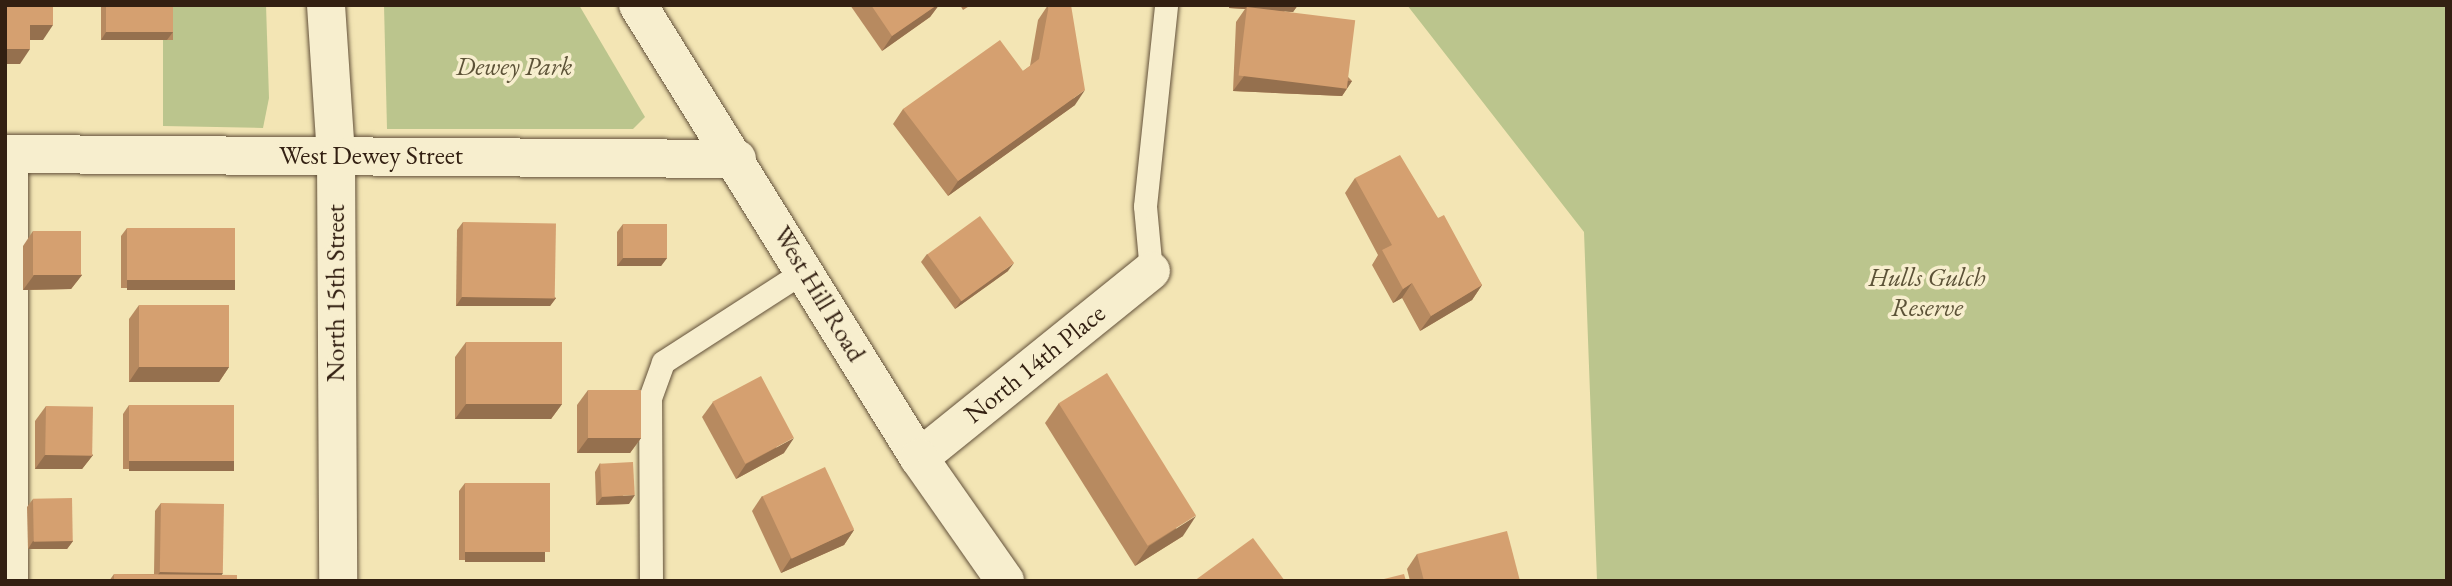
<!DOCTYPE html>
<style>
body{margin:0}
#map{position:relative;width:2452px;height:586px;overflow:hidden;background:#f3e5b4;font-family:"EB Garamond",serif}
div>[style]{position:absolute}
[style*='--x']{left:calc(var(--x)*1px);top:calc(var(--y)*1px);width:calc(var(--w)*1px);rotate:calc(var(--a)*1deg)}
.green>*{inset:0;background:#bbc58d}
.roads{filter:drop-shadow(0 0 2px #63513a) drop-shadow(0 0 2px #63513a)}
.lane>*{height:23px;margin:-11.5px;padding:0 11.5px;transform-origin:11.5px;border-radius:11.5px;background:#f7eece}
.street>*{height:38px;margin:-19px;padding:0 19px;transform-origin:19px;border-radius:19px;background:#f7eece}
.secondary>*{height:38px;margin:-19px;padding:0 19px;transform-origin:19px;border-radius:19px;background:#f7eece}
.wall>*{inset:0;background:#b78a60;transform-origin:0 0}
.shaded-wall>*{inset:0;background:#95704e;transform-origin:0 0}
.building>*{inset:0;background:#d5a070;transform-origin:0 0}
span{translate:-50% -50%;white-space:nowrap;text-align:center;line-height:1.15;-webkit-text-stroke:7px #f7eece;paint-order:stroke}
.park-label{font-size:26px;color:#5c5237;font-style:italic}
.street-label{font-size:26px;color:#332012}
.frame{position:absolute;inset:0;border:7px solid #332012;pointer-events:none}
</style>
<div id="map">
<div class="green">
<div style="clip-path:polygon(163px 5px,266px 5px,269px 98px,263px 128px,163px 126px)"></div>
<div style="clip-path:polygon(384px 5px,579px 5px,645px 117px,633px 129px,387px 129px)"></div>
<div style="clip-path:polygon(1407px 5px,2447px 5px,2447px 581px,1597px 581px,1584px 232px)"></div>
</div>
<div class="roads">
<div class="lane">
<div style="--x:16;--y:154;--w:427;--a:90"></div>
<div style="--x:1151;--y:271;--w:65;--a:-95.3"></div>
<div style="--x:1145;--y:206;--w:202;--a:-84"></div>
<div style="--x:651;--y:581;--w:183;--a:-90.3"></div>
<div style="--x:650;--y:398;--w:38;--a:-70"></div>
<div style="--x:663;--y:362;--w:168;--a:-32.8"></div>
</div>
<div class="street">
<div style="--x:5;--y:154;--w:732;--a:0.39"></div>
<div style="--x:919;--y:458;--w:298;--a:-38.9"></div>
</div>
<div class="secondary">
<div style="--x:326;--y:5;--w:151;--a:86.2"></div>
<div style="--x:336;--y:156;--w:425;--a:89.7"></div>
<div style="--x:638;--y:5;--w:533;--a:58.19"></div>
<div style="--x:919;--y:458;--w:150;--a:55"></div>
</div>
</div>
<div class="wall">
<div style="left:101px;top:5px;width:72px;height:35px"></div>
<div style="clip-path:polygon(850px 5px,939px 5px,930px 17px,882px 51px)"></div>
<div style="clip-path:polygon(960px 5px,971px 5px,963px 10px)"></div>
<div style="clip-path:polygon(1048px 5px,1075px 105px,948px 196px,893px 124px,903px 109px,1023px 71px,1030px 66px,1038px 20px)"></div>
<div style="clip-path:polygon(1229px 5px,1298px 5px,1293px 12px,1284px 11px,1352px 81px,1342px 96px,1233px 91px,1236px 22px,1245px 9px,1229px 8px)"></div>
<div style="clip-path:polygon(1355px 178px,1438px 218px,1482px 285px,1472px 300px,1420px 331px,1402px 298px,1393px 303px,1372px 265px,1378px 255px,1345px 193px)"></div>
<div style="clip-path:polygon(463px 222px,556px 298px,550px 306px,456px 306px,457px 230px)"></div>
<div style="clip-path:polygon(623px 224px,667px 258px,661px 266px,617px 266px,617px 232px)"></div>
<div style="clip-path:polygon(127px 228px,235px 280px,229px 288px,121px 288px,121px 236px)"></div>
<div style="clip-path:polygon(33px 231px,82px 275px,71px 289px,23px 290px,23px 246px)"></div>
<div style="clip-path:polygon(927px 254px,1008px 271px,955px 309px,921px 262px)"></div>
<div style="clip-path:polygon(139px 305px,229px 367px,219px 382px,129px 382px,129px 319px)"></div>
<div style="clip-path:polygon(466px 342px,562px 404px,551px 419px,455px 419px,455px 357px)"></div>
<div style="clip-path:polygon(588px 390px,641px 438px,630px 453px,577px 453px,577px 405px)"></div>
<div style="clip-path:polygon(713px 402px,784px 453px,736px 479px,702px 417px)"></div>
<div style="clip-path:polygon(1059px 403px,1183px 536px,1135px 566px,1045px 423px)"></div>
<div style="clip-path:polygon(129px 405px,234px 461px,228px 469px,123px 469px,123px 414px)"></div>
<div style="clip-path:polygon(46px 406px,93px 455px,82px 469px,35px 469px,35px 421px)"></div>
<div style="clip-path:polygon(600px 463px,629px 504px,596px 505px,595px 472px)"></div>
<div style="clip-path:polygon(465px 483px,545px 552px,539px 560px,459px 560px,459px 491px)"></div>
<div style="clip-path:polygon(762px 496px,854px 530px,844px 545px,781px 573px,752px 511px)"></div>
<div style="clip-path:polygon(33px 499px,73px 541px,67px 549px,28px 549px,27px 507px)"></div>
<div style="clip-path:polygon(161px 503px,222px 575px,237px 581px,109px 581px,114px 574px,154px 574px,155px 511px)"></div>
<div style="clip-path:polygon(1417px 554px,1520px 581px,1410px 581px,1407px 569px)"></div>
</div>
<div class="shaded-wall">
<div style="clip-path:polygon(937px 5px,939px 5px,930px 17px,882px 51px,892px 36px)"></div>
<div style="clip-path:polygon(1230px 5px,1298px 5px,1293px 12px,1247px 9px,1247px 7px,1245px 9px,1229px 8px)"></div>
<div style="clip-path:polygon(30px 25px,53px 25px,43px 40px,20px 40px)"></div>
<div style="clip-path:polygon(106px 32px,173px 32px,167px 40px,101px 40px)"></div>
<div style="clip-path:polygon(5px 49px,30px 49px,20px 64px,5px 64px)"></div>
<div style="clip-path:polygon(1244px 76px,1352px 81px,1342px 96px,1233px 91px)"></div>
<div style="clip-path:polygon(1085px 90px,1075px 105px,948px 196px,958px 181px)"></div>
<div style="clip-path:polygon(623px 258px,667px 258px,661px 266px,617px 266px)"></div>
<div style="clip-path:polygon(1014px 263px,1008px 271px,955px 309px,961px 301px)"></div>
<div style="clip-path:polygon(34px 275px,82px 275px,71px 289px,23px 290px)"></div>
<div style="left:127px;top:280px;width:108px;height:10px"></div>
<div style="clip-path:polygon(1412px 283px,1402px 298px,1393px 303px,1403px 289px)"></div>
<div style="clip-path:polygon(1482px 285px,1472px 300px,1420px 331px,1431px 316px)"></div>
<div style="clip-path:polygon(462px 297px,556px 298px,550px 306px,456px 306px)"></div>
<div style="clip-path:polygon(139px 367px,229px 367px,219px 382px,129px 382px)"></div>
<div style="clip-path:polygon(466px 404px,562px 404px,551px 419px,455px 419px)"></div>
<div style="clip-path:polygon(588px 438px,641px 438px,630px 453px,577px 453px)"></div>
<div style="clip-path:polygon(794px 438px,784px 453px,736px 479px,746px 464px)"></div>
<div style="clip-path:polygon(45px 455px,93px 455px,82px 469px,35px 469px)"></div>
<div style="left:129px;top:461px;width:105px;height:10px"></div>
<div style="clip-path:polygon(635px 495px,629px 504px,596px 505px,602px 497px)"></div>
<div style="clip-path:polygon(1196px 516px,1183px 536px,1135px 566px,1149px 546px)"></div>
<div style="clip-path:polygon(854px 530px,844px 545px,781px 573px,791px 558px)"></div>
<div style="clip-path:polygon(33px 541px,73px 541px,67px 549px,28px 549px)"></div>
<div style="left:465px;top:552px;width:80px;height:10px"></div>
<div style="clip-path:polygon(160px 572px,223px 573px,218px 581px,154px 580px)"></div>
</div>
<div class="building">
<div style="clip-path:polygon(5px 5px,53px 5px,53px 25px,30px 25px,30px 49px,5px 49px)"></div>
<div style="left:106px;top:5px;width:67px;height:27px"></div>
<div style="clip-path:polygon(871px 5px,937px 5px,892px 36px)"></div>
<div style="clip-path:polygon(1049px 5px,1071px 5px,1085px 90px,958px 181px,903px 109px,1000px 40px,1023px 71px,1039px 59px)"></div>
<div style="left:1247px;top:7px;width:109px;height:69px;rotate:7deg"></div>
<div style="clip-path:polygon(1400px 155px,1438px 218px,1444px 215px,1482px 285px,1431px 316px,1412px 283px,1403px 289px,1382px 250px,1392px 245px,1355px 178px)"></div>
<div style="left:980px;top:216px;width:58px;height:65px;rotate:54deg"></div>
<div style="left:463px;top:222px;width:93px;height:75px;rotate:1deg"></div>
<div style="left:623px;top:224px;width:44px;height:34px"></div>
<div style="left:127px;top:228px;width:108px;height:52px"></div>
<div style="left:33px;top:231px;width:48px;height:44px"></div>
<div style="left:139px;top:305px;width:90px;height:62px"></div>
<div style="left:466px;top:342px;width:96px;height:62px"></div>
<div style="left:1107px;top:373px;width:168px;height:57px;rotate:58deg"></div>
<div style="left:761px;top:376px;width:70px;height:55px;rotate:62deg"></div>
<div style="left:588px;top:390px;width:53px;height:48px"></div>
<div style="left:129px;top:405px;width:105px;height:56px"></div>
<div style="left:46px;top:406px;width:47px;height:49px;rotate:1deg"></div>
<div style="left:633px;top:462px;width:33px;height:33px;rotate:87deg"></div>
<div style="left:825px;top:467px;width:69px;height:69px;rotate:65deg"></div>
<div style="left:465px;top:483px;width:85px;height:69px"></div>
<div style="left:72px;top:498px;width:43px;height:39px;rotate:89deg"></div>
<div style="left:161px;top:503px;width:63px;height:69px;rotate:1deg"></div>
<div style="clip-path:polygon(1507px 531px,1520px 581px,1424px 581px,1417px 554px)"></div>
<div style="clip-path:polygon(1253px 538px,1285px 581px,1194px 581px)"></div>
<div style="clip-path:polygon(114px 574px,237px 575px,237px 581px,114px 581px)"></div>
<div style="clip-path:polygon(1404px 574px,1406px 581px,1376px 581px)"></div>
</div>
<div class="park-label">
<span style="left:514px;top:67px">Dewey Park</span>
<span style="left:1927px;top:293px">Hulls Gulch<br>Reserve</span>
</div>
<div class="street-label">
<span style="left:371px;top:156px">West Dewey Street</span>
<span style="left:336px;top:293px;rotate:-90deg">North 15th Street</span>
<span style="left:819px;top:294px;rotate:59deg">West Hill Road</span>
<span style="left:1035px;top:364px;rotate:-39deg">North 14th Place</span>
</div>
<div class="frame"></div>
</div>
